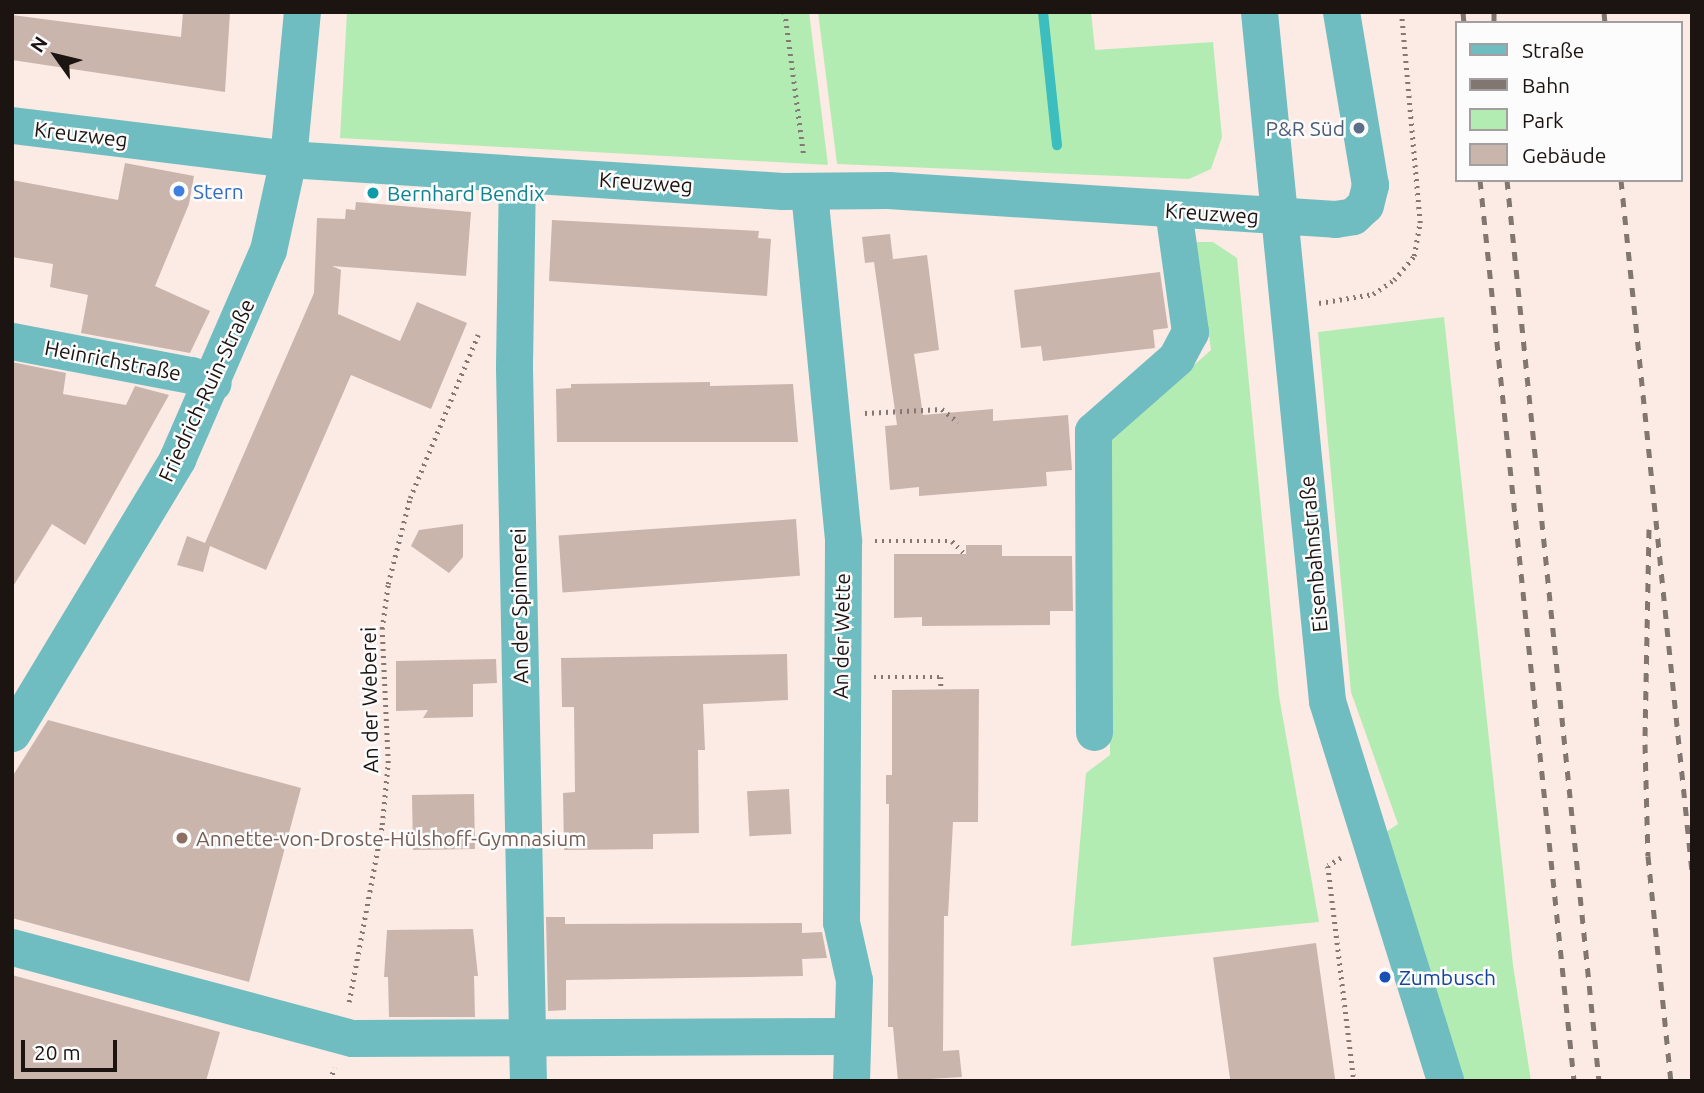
<!DOCTYPE html>
<meta charset="utf-8">
<style>
body{margin:0}
#map{position:relative;width:1704px;height:1093px;overflow:hidden;background:#fceae4;font-family:Ubuntu,sans-serif}
div>[style]{position:absolute}
[style*='--x']{left:calc(var(--x)*1px);top:calc(var(--y)*1px);width:calc(var(--w)*1px);rotate:calc(var(--a)*1deg)}
.green>*{inset:0;background:#b3ecb3}
.stream>*{height:10px;margin:-5px;padding:0 5px;transform-origin:5px;border-radius:5px;background:#3cbebe}
.building>*{inset:0;background:#cab5ad;transform-origin:0 0}
.path>*{height:4.5px;margin-top:-2.25px;transform-origin:0;background:repeating-linear-gradient(90deg,#857874 0 2px,transparent 0 7px)}
.minor>*{height:37px;margin:-18.5px;padding:0 18.5px;transform-origin:18.5px;border-radius:18.5px;background:#70bdc1}
.rail>*{height:5px;margin-top:-2.5px;transform-origin:0;background:repeating-linear-gradient(90deg,#827671 0 9px,transparent 0 18px)}
.dots>*{width:19px;height:19px;translate:-50% -50%;box-sizing:border-box;border:4px solid #fcfcfc;border-radius:50%}
span{translate:-50% -50%;white-space:nowrap;text-align:center;line-height:1.15;-webkit-text-stroke:5px #fcfcfc;paint-order:stroke}
.service-label{font-size:21px;color:#4e5e75}
.right{translate:-100% -50%;text-align:right}
.street-label{font-size:21px;color:#1c1411}
.shop-label{font-size:21px;color:#366cbe}
.left{translate:0 -50%;text-align:left}
.culture-label{font-size:21px;color:#0d838f}
.education-label{font-size:21px;color:#785e54}
.transit-label{font-size:21px;color:#164399}
.frame{position:absolute;inset:0;border:14px solid #1c1411;pointer-events:none}
.legend{position:absolute;left:1455px;top:21px;width:228px;height:161px;box-sizing:border-box;background:#fcfcfc;border:2px solid #a29f9e;margin:0;padding:9px 12px;list-style:none;font-size:21px;color:#1c1411}
.legend li{display:flex;align-items:center;gap:14px;height:35px}
.legend b{width:35px;border:2px solid #a29f9e}
.north{position:absolute;left:21px;top:21px;width:70px;height:70px;-webkit-text-stroke:5px #fcfcfc;paint-order:stroke;rotate:304deg;font-size:19px;font-weight:700;line-height:28px;text-align:center;color:#1c1411}
.north::after{content:'';display:block;margin:auto;width:24px;height:32px;background:#1c1411;clip-path:polygon(50% 0,100% 100%,50% 72%,0 100%)}
.scale{position:absolute;left:21px;top:1040px;width:96px;height:32px;box-sizing:border-box;border:4px solid #1c1411;border-top:0;padding-left:9px;font-size:21px;line-height:24px;white-space:nowrap;color:#1c1411;-webkit-text-stroke:5px #fcfcfc;paint-order:stroke}
</style>
<div id="map">
<div class="green">
<div style="clip-path:polygon(347px 12px,809px 12px,828px 165px,340px 138px)"></div>
<div style="clip-path:polygon(818px 12px,1091px 12px,1095px 50px,1213px 42px,1222px 137px,1211px 169px,1189px 179px,837px 164px)"></div>
<div style="clip-path:polygon(1196px 242px,1213px 242px,1237px 258px,1279px 696px,1319px 922px,1071px 946px,1086px 773px,1110px 755px,1110px 440px,1211px 350px)"></div>
<div style="clip-path:polygon(1444px 317px,1513px 965px,1531px 1081px,1445px 1081px,1372px 841px,1398px 824px,1351px 692px,1318px 332px)"></div>
</div>
<div class="stream">
<div style="--x:1043;--y:12;--w:134;--a:84"></div>
</div>
<div class="building">
<div style="clip-path:polygon(183px 12px,230px 12px,225px 92px,12px 60px,12px 15px,181px 37px)"></div>
<div style="clip-path:polygon(125px 163px,194px 176px,189px 204px,155px 286px,210px 311px,190px 353px,81px 333px,88px 295px,50px 287px,53px 264px,12px 257px,12px 180px,118px 200px)"></div>
<div style="clip-path:polygon(356px 202px,471px 212px,466px 276px,332px 266px,341px 270px,338px 314px,400px 341px,417px 302px,467px 323px,431px 409px,351px 375px,266px 570px,210px 546px,203px 572px,177px 565px,187px 536px,205px 543px,314px 293px,317px 218px,345px 219px,346px 209px,355px 210px)"></div>
<div style="clip-path:polygon(552px 220px,759px 231px,758px 238px,771px 239px,767px 296px,549px 281px)"></div>
<div style="clip-path:polygon(890px 234px,893px 259px,886px 260px,927px 255px,939px 350px,914px 354px,923px 415px,993px 409px,993px 421px,1068px 415px,1072px 470px,1046px 472px,1047px 486px,919px 496px,919px 487px,890px 490px,885px 426px,897px 425px,874px 262px,865px 263px,862px 237px)"></div>
<div style="clip-path:polygon(1160px 272px,1168px 328px,1153px 330px,1155px 348px,1043px 361px,1041px 346px,1021px 348px,1014px 290px)"></div>
<div style="clip-path:polygon(12px 362px,66px 373px,63px 394px,126px 405px,135px 386px,169px 395px,85px 545px,52px 524px,12px 588px)"></div>
<div style="clip-path:polygon(710px 382px,710px 386px,793px 384px,798px 442px,557px 442px,556px 389px,571px 388px,571px 384px)"></div>
<div style="left:796px;top:519px;width:57px;height:238px;rotate:86deg"></div>
<div style="clip-path:polygon(463px 524px,463px 557px,449px 573px,411px 546px,419px 530px)"></div>
<div style="clip-path:polygon(966px 545px,1002px 545px,1002px 556px,1072px 556px,1073px 611px,1050px 611px,1050px 625px,922px 626px,922px 617px,894px 618px,894px 554px,966px 554px)"></div>
<div style="clip-path:polygon(787px 654px,788px 700px,703px 704px,705px 750px,698px 750px,699px 833px,653px 834px,653px 849px,564px 850px,563px 793px,575px 792px,574px 707px,562px 707px,561px 658px)"></div>
<div style="clip-path:polygon(496px 659px,497px 683px,473px 684px,473px 717px,423px 718px,428px 710px,396px 711px,396px 661px)"></div>
<div style="clip-path:polygon(979px 689px,978px 822px,953px 822px,948px 916px,944px 916px,943px 1051px,959px 1050px,962px 1077px,898px 1081px,893px 1027px,888px 1027px,889px 804px,886px 804px,886px 775px,892px 775px,892px 690px)"></div>
<div style="clip-path:polygon(48px 720px,301px 788px,249px 982px,12px 918px,12px 777px)"></div>
<div style="left:789px;top:789px;width:45px;height:42px;rotate:87deg"></div>
<div style="left:474px;top:794px;width:55px;height:62px;rotate:89deg"></div>
<div style="clip-path:polygon(546px 917px,565px 917px,565px 924px,802px 923px,802px 933px,822px 932px,827px 958px,802px 959px,803px 976px,566px 980px,566px 1010px,548px 1011px)"></div>
<div style="clip-path:polygon(473px 929px,478px 976px,474px 976px,475px 1017px,389px 1017px,388px 977px,384px 977px,387px 930px)"></div>
<div style="left:1316px;top:943px;width:139px;height:104px;rotate:82deg"></div>
<div style="clip-path:polygon(12px 975px,220px 1032px,206px 1081px,12px 1081px)"></div>
</div>
<div class="path">
<div style="--x:785;--y:12;--w:145;--a:82.5"></div>
<div style="--x:1319;--y:303;--w:55;--a:-9.5"></div>
<div style="--x:1373;--y:294;--w:25;--a:-34"></div>
<div style="--x:1394;--y:280;--w:31;--a:-50"></div>
<div style="--x:1414;--y:256;--w:34;--a:-80"></div>
<div style="--x:1420;--y:223;--w:212;--a:-95.1"></div>
<div style="--x:865;--y:413;--w:77;--a:-3"></div>
<div style="--x:942;--y:409;--w:21;--a:39"></div>
<div style="--x:875;--y:541;--w:77;--a:0"></div>
<div style="--x:952;--y:541;--w:20;--a:45"></div>
<div style="--x:874;--y:677;--w:67;--a:0"></div>
<div style="--x:941;--y:677;--w:9;--a:90"></div>
<div style="--x:1341;--y:858;--w:15;--a:148"></div>
<div style="--x:1328;--y:866;--w:217;--a:83.1"></div>
<div style="--x:349;--y:1002;--w:180;--a:-79.4"></div>
<div style="--x:382;--y:825;--w:62;--a:-84.5"></div>
<div style="--x:388;--y:763;--w:134;--a:-92.6"></div>
<div style="--x:382;--y:629;--w:45;--a:-82.4"></div>
<div style="--x:388;--y:584;--w:89;--a:-75.7"></div>
<div style="--x:410;--y:498;--w:177;--a:-67.4"></div>
<div style="--x:330;--y:1081;--w:14;--a:-73"></div>
</div>
<div class="minor">
<div style="--x:1259;--y:12;--w:692;--a:84.36"></div>
<div style="--x:1327;--y:701;--w:398;--a:72.7"></div>
<div style="--x:12;--y:125;--w:278;--a:7"></div>
<div style="--x:288;--y:159;--w:495;--a:3.7"></div>
<div style="--x:782;--y:191;--w:106;--a:-0.5"></div>
<div style="--x:888;--y:190;--w:448;--a:3.7"></div>
<div style="--x:1335;--y:219;--w:18;--a:-9"></div>
<div style="--x:1353;--y:216;--w:16;--a:-43"></div>
<div style="--x:1365;--y:205;--w:21;--a:-76"></div>
<div style="--x:1370;--y:185;--w:175;--a:-99.5"></div>
<div style="--x:517;--y:174;--w:194;--a:90.9"></div>
<div style="--x:514;--y:368;--w:713;--a:88.88"></div>
<div style="--x:809;--y:192;--w:351;--a:84.4"></div>
<div style="--x:843;--y:541;--w:381;--a:90.3"></div>
<div style="--x:841;--y:922;--w:59;--a:77.4"></div>
<div style="--x:854;--y:980;--w:101;--a:91.7"></div>
<div style="--x:12;--y:341;--w:182;--a:10.8"></div>
<div style="--x:191;--y:375;--w:23;--a:20"></div>
<div style="--x:1094;--y:732;--w:301;--a:-90.2"></div>
<div style="--x:1093;--y:431;--w:111;--a:-41.3"></div>
<div style="--x:1176;--y:358;--w:30;--a:-62"></div>
<div style="--x:1190;--y:332;--w:123;--a:-97.9"></div>
<div style="--x:12;--y:733;--w:320;--a:-58.9"></div>
<div style="--x:177;--y:459;--w:228;--a:-66.5"></div>
<div style="--x:268;--y:250;--w:93;--a:-77.6"></div>
<div style="--x:288;--y:159;--w:148;--a:-84.6"></div>
<div style="--x:12;--y:947;--w:352;--a:15"></div>
<div style="--x:352;--y:1038;--w:500;--a:-0.23"></div>
</div>
<div class="rail">
<div style="--x:1463;--y:12;--w:11;--a:85"></div>
<div style="--x:1494;--y:12;--w:11;--a:90"></div>
<div style="--x:1604;--y:12;--w:11;--a:85"></div>
<div style="--x:1480;--y:180;--w:906;--a:84.04"></div>
<div style="--x:1507;--y:180;--w:906;--a:84.17"></div>
<div style="--x:1621;--y:180;--w:696;--a:84.14"></div>
<div style="--x:1649;--y:529;--w:215;--a:91.1"></div>
<div style="--x:1645;--y:744;--w:112;--a:88.5"></div>
<div style="--x:1648;--y:856;--w:226;--a:84.2"></div>
</div>
<div class="dots">
<div style="left:1359px;top:128px;background:#5c6f8a"></div>
<div style="left:179px;top:191px;background:#3f7fe0"></div>
<div style="left:373px;top:193px;background:#0f9aa8"></div>
<div style="left:182px;top:838px;background:#8d6e63"></div>
<div style="left:1385px;top:977px;background:#1a4fb4"></div>
</div>
<div class="service-label">
<span class="right" style="left:1345px;top:128px">P&amp;R Süd</span>
</div>
<div class="street-label">
<span style="left:81px;top:134px;rotate:7deg">Kreuzweg</span>
<span style="left:646px;top:182px;rotate:4deg">Kreuzweg</span>
<span style="left:1212px;top:213px;rotate:4deg">Kreuzweg</span>
<span style="left:113px;top:360px;rotate:11deg">Heinrichstraße</span>
<span style="left:206px;top:390px;rotate:-65deg">Friedrich-Ruin-Straße</span>
<span style="left:1313px;top:554px;rotate:-95deg">Eisenbahnstraße</span>
<span style="left:519px;top:606px;rotate:-91deg">An der Spinnerei</span>
<span style="left:841px;top:636px;rotate:-89deg">An der Wette</span>
<span style="left:369px;top:700px;rotate:-91deg">An der Weberei</span>
</div>
<div class="shop-label">
<span class="left" style="left:193px;top:191px">Stern</span>
</div>
<div class="culture-label">
<span class="left" style="left:387px;top:193px">Bernhard Bendix</span>
</div>
<div class="education-label">
<span class="left" style="left:196px;top:838px">Annette-von-Droste-Hülshoff-Gymnasium</span>
</div>
<div class="transit-label">
<span class="left" style="left:1399px;top:977px">Zumbusch</span>
</div>
<div class="frame"></div>
<ul class="legend">
<li><b style="height:9px;background:#70bdc1"></b>Straße</li>
<li><b style="height:9px;background:#827671"></b>Bahn</li>
<li><b style="height:19px;background:#b3ecb3"></b>Park</li>
<li><b style="height:19px;background:#cab5ad"></b>Gebäude</li>
</ul>
<div class="north">N</div>
<div class="scale">20 m</div>
</div>
